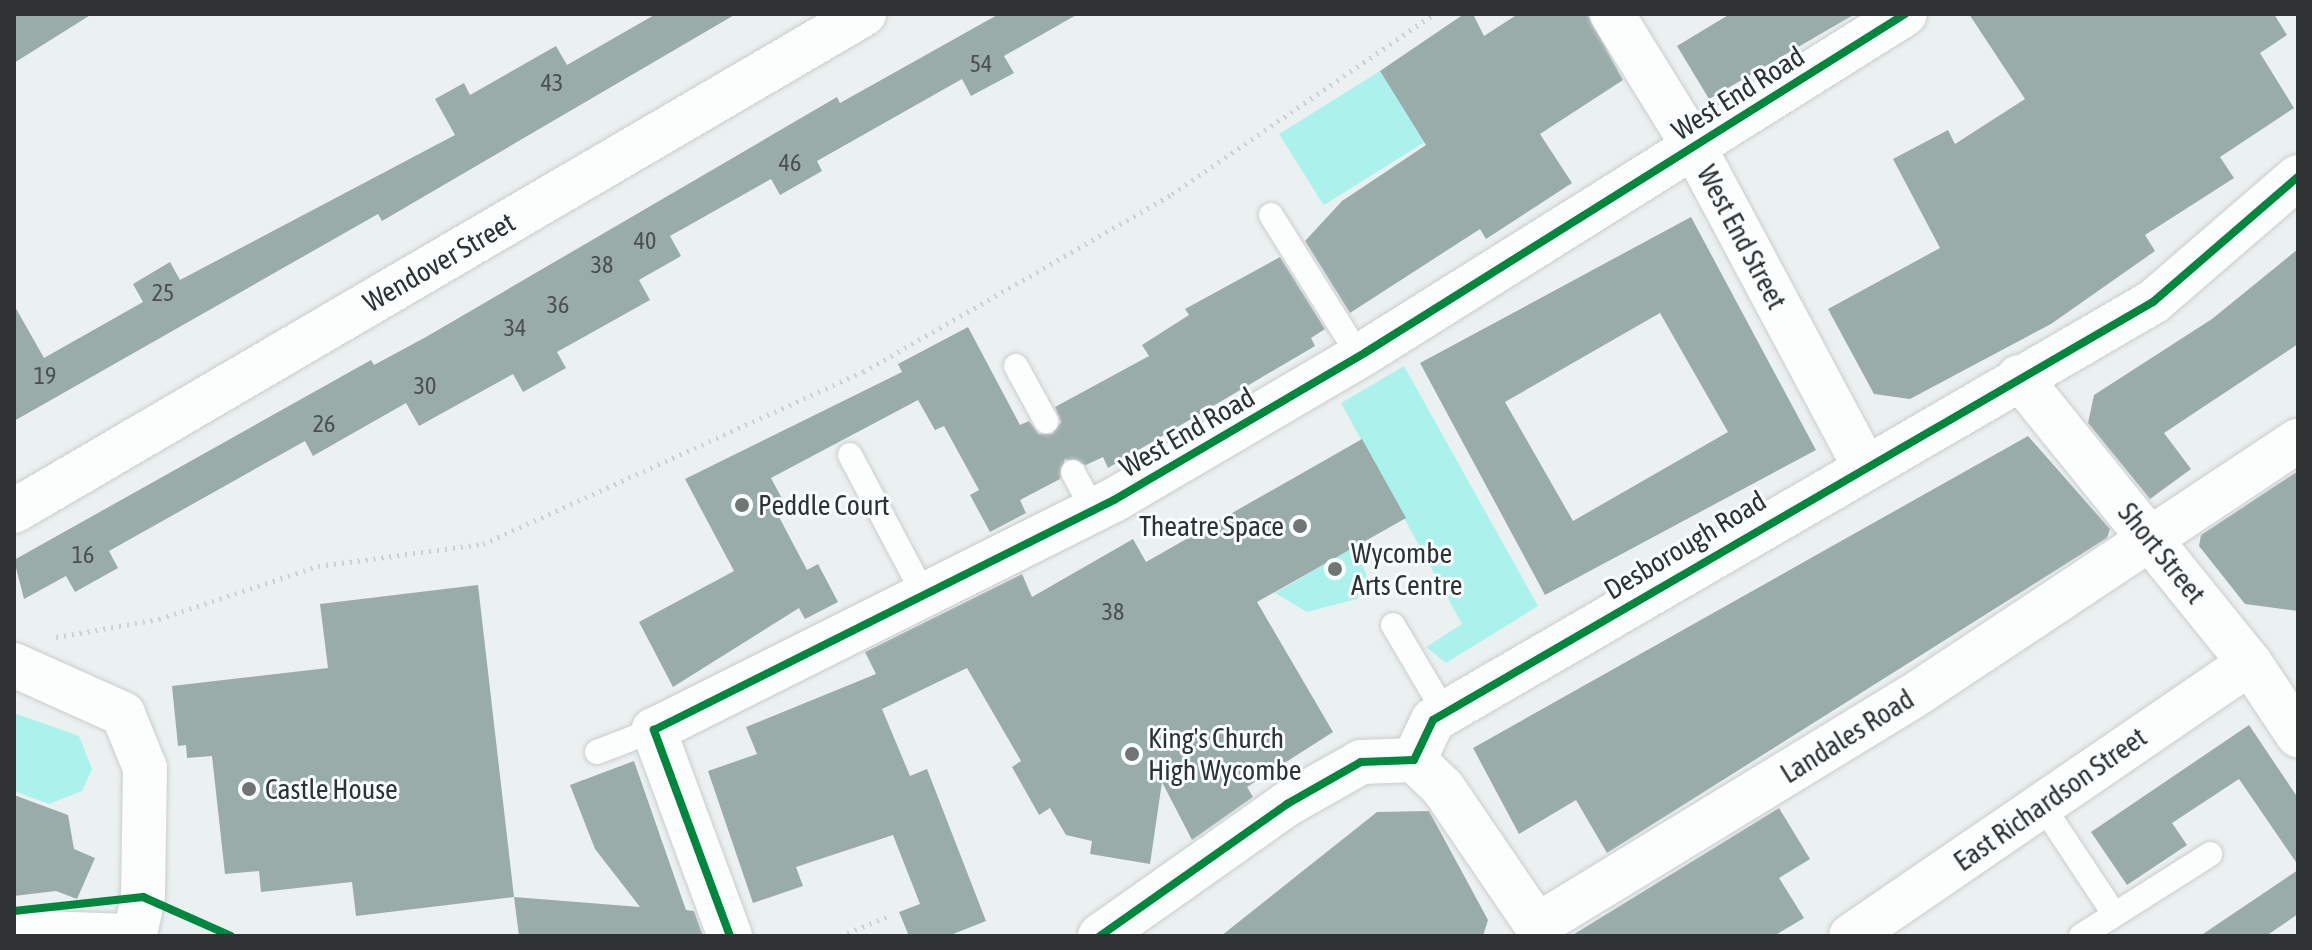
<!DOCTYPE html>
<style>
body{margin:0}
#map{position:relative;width:2312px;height:950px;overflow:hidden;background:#ebf1f0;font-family:"Asap Condensed",sans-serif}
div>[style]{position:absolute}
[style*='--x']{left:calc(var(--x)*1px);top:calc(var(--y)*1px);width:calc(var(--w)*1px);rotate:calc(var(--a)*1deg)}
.green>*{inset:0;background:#abf2ed;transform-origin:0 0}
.building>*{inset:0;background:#9aacaa}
.path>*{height:5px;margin-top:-2.5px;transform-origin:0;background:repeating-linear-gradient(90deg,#ced0cf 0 2px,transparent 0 8px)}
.roads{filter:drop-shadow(0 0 2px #c9cdcd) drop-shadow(0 0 2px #c9cdcd)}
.lane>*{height:24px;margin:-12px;padding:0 12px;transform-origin:12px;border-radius:12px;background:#fcfdfd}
.street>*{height:44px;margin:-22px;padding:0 22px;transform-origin:22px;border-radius:22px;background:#fcfdfd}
.secondary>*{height:44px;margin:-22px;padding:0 22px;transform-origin:22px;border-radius:22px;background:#fcfdfd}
.cycleway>*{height:8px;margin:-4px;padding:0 4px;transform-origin:4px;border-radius:4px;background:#00873e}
.dots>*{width:22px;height:22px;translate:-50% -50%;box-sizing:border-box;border:4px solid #f9ffff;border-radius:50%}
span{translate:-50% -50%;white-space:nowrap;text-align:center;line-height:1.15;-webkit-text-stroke:6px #f9ffff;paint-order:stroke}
.number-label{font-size:24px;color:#4a5050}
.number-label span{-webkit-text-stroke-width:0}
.street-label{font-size:28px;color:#2f3232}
.poi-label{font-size:28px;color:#2f3232}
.left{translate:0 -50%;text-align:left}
.right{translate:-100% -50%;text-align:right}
.frame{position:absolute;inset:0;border:16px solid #2f3232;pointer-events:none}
</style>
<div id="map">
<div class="green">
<div style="left:1380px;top:71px;width:84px;height:119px;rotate:58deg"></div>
<div style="clip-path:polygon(1404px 366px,1538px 606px,1446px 663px,1426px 647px,1462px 624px,1341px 403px)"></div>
<div style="clip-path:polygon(1354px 547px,1367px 576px,1357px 599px,1307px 612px,1275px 593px)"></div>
<div style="clip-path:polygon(14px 713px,79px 736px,92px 769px,82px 791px,49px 804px,14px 791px)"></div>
</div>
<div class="building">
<div style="clip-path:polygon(14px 14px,92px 14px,14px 63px)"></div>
<div style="clip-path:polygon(656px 14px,736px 14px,382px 221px,378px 214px,14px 421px,14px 305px,44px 358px,143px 302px,133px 284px,170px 262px,180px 280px,455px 135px,435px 99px,464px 83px,470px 95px,556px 46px,567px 65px)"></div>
<div style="clip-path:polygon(999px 14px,1078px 14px,1004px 56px,1014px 73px,971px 96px,962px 79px,817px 161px,822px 171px,780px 195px,771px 179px,670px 236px,681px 256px,639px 280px,650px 300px,557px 352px,566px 368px,523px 392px,513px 374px,419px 426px,406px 403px,313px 456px,305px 441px,109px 551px,118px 568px,75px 592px,66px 576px,24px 599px,14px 560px,371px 360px,374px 365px,426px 337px,837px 97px,840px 103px)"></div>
<div style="clip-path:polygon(1464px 14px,1473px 14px,1484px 36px,1518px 14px,1587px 14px,1623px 80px,1540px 134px,1572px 183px,1486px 239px,1480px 229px,1350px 313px,1305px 241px,1342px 201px,1426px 145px,1380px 71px)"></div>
<div style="clip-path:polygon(1730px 14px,1855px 14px,1709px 99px,1677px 46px)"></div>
<div style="clip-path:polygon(1969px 14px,2274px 14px,2287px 35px,2260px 53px,2294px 108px,2220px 157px,2234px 178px,2145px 235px,2155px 251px,2051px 324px,1910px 399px,1874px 394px,1828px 309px,1940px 248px,1893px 159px,1948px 130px,1955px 144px,2025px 99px)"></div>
<div style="clip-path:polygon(evenodd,1691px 217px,1816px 450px,1545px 595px,1420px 363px,1691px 217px,1660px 313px,1728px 432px,1573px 521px,1505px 402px,1660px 313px)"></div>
<div style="clip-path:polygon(2298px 249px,2298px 344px,2164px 433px,2191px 469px,2150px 499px,2088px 423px,2094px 395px,2212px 319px)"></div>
<div style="clip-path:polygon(1280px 257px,1325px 329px,1311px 338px,1315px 346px,1108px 468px,1103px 457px,1086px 465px,1065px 459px,1060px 479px,1020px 500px,1026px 513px,990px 532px,970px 495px,979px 490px,944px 426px,935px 430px,918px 400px,771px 478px,788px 510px,778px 515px,807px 570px,818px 564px,838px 602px,805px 619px,799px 608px,673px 687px,639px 622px,734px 571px,685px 479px,902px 372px,898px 364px,968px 327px,1020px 425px,1029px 421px,1039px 434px,1052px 434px,1061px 422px,1055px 407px,1149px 356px,1142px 345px,1189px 315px,1185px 309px)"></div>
<div style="clip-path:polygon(2028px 436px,2110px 529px,2107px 538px,1607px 853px,1576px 800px,1519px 834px,1473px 748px)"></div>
<div style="clip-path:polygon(1362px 439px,1406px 518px,1257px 602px,1333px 732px,1247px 787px,1253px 797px,1192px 840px,1162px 782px,1150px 864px,1090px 854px,1092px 841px,1066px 835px,1050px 808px,1039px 815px,1012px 767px,1021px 761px,967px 668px,882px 709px,910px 776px,927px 769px,986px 921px,948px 936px,909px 936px,899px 912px,920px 904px,893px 835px,796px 867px,803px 886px,753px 903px,708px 771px,757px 754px,746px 727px,876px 674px,865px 652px,1022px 574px,1032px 597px,1133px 539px,1146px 562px)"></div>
<div style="clip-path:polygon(2298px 471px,2298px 611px,2245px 604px,2199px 546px,2201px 535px)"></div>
<div style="clip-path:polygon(478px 585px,514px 897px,356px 916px,352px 882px,261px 892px,259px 871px,225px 874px,212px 756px,187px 758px,186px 745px,178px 746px,172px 686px,328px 668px,320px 604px)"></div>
<div style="clip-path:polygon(2249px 725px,2298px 798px,2298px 865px,2239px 779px,2172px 823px,2187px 845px,2127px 885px,2091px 832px)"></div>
<div style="clip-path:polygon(634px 761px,686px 910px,694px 911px,703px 936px,519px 936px,514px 897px,640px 907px,595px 849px,570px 785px)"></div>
<div style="clip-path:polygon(14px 795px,68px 815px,74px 849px,95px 858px,77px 899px,56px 891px,14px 896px)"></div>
<div style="clip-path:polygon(1779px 808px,1810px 859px,1779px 878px,1804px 918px,1774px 936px,1571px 936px)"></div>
<div style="clip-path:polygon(1429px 811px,1488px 920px,1483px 936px,1221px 936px,1377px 812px)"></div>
<div style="clip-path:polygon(2298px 870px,2298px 914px,2266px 936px,2200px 936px)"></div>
</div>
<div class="path">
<div style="--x:56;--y:637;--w:105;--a:-9.9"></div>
<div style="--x:159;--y:619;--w:168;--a:-18.4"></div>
<div style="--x:318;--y:566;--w:166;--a:-7.6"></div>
<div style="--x:483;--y:544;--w:417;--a:-24.4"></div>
<div style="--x:863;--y:372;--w:357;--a:-29.9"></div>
<div style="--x:1172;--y:194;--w:318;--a:-34.5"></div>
<div style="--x:840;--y:936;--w:55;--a:-22.4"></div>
</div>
<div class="roads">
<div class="lane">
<div style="--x:1271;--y:215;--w:166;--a:58"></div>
<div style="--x:1016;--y:366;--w:63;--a:61.4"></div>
<div style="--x:850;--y:455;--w:158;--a:62.1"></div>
<div style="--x:1073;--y:472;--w:43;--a:62.2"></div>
<div style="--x:1393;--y:625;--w:102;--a:59.4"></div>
<div style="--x:597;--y:752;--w:61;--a:-21.1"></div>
<div style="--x:2040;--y:802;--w:134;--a:56.5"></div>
<div style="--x:2081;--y:936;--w:153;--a:-32.4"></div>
</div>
<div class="street">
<div style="--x:1612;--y:14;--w:156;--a:58.3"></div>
<div style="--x:1694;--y:147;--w:361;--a:61.9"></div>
<div style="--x:2019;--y:377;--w:368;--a:51.1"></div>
<div style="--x:2250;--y:663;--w:87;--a:56.3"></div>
<div style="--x:14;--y:511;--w:985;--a:-30.32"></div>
<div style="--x:14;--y:665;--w:120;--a:24.2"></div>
<div style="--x:123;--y:714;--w:58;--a:67.8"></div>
<div style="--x:145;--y:768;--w:129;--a:90.9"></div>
<div style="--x:143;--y:897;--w:40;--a:102"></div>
<div style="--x:1538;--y:925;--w:438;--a:-31.4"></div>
<div style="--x:1912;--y:697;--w:463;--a:-33.6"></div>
<div style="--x:730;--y:936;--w:220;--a:-110.3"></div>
<div style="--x:654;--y:730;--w:514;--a:-26.57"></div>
<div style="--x:1114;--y:500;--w:292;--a:-30.4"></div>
<div style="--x:1366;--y:352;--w:636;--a:-32.09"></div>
<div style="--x:1851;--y:936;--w:483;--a:-34.4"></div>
</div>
<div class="secondary">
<div style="--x:1414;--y:760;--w:40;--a:44"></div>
<div style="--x:1443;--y:788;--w:179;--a:55.7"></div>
<div style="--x:14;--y:932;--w:116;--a:2"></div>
<div style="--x:1100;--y:936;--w:229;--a:-35.2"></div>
<div style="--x:1287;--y:804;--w:85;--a:-29.6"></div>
<div style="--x:1361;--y:762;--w:53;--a:-2.2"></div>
<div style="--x:1414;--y:760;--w:44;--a:-64.6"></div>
<div style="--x:1433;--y:720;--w:833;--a:-30.14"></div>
<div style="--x:2153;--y:302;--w:191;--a:-40.8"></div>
</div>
</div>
<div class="cycleway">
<div style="--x:14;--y:911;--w:130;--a:-6.2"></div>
<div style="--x:143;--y:897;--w:96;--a:23.9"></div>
<div style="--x:730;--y:936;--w:220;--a:-110.3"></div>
<div style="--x:654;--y:730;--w:514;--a:-26.57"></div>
<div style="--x:1114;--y:500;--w:292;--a:-30.4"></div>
<div style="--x:1366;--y:352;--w:636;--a:-32.09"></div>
<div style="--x:1100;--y:936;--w:229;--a:-35.2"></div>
<div style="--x:1287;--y:804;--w:85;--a:-29.6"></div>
<div style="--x:1361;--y:762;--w:53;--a:-2.2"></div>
<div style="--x:1414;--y:760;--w:44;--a:-64.6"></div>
<div style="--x:1433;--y:720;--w:833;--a:-30.14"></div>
<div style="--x:2153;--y:302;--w:191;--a:-40.8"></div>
</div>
<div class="dots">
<div style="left:742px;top:505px;background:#717574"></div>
<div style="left:1300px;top:526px;background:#717574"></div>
<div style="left:1335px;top:569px;background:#717574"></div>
<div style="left:1132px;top:754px;background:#717574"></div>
<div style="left:249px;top:789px;background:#717574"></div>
</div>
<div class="number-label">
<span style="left:981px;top:64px">54</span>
<span style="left:552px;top:83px">43</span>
<span style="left:790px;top:163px">46</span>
<span style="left:645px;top:241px">40</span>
<span style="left:602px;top:265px">38</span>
<span style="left:163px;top:293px">25</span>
<span style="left:558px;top:305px">36</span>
<span style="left:515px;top:328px">34</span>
<span style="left:45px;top:376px">19</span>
<span style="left:425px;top:386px">30</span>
<span style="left:324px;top:424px">26</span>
<span style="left:83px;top:555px">16</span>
<span style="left:1113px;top:612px">38</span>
</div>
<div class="street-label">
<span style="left:1738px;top:93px;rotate:-32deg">West End Road</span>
<span style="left:1742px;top:237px;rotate:62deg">West End Street</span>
<span style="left:439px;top:262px;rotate:-30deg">Wendover Street</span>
<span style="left:1187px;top:432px;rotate:-30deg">West End Road</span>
<span style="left:1685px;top:545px;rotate:-31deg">Desborough Road</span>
<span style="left:2162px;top:553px;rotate:51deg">Short Street</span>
<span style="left:1847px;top:736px;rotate:-32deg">Landales Road</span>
<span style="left:2050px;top:799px;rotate:-35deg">East Richardson Street</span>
</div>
<div class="poi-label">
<span class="left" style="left:758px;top:505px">Peddle Court</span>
<span class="right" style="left:1284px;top:526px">Theatre Space</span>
<span class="left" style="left:1351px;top:569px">Wycombe<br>Arts Centre</span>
<span class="left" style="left:1148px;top:754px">King's Church<br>High Wycombe</span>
<span class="left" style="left:265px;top:789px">Castle House</span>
</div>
<div class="frame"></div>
</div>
